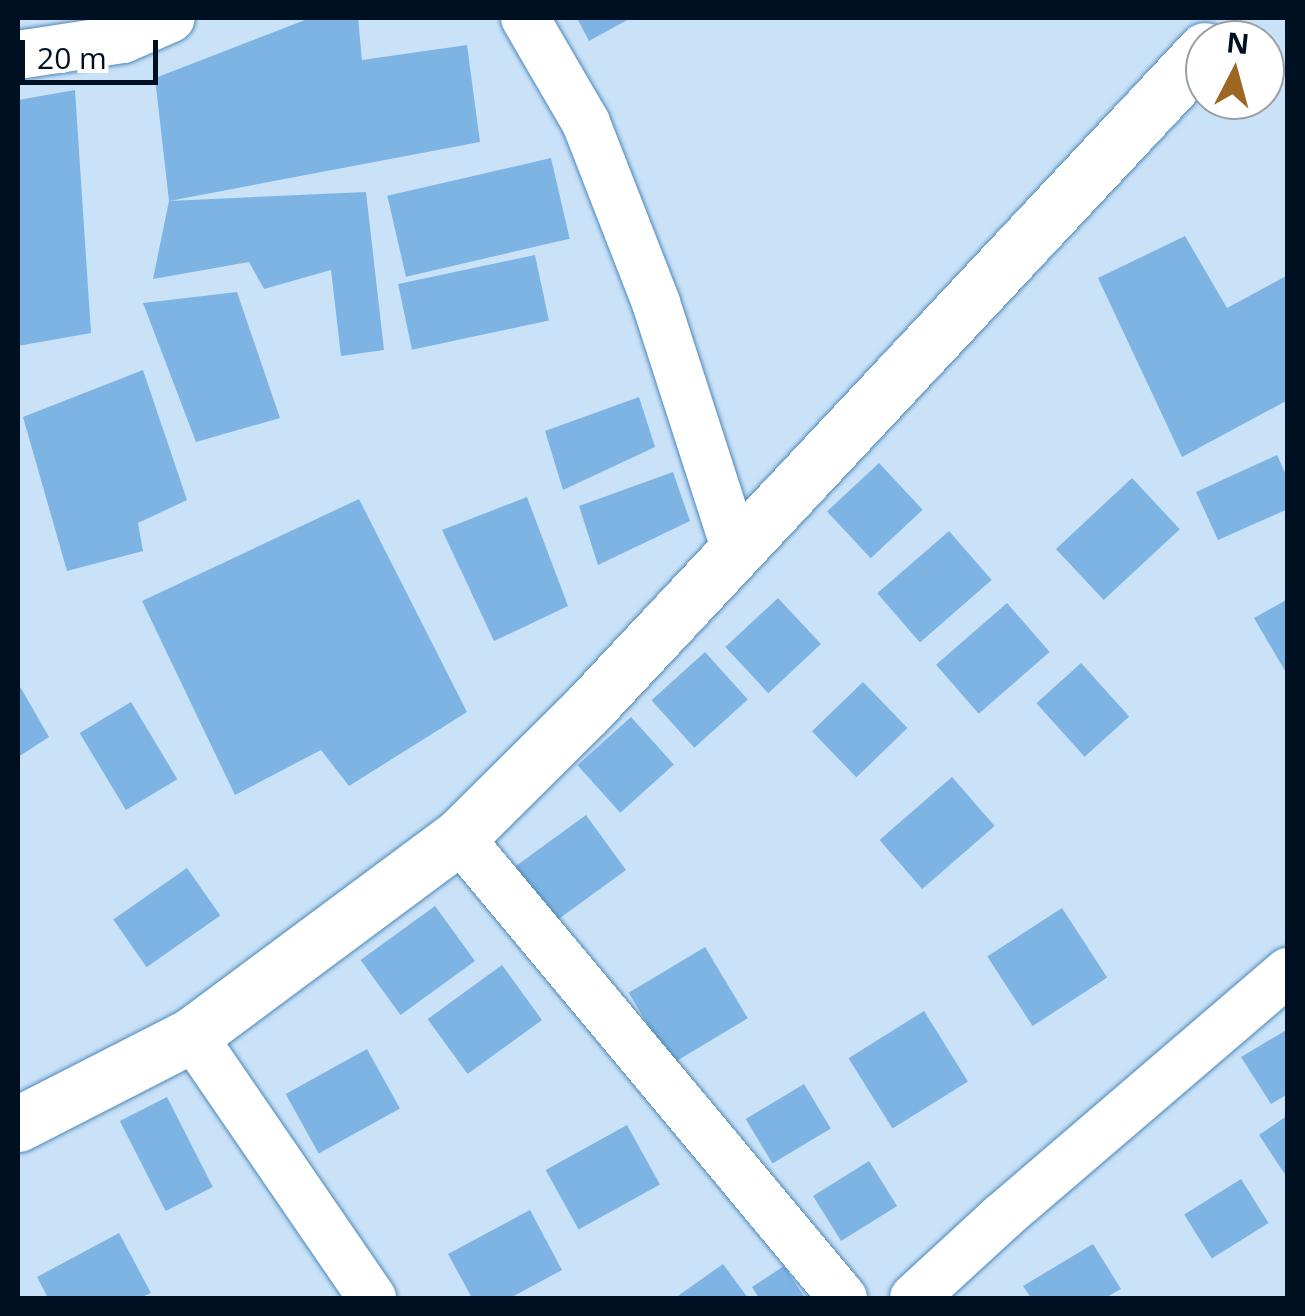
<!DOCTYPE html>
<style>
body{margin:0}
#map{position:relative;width:1305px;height:1316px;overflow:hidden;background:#cae2f8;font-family:"Open Sans",sans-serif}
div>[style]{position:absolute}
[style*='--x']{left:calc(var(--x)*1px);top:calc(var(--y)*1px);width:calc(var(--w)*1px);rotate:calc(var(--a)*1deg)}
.building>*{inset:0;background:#7eb4e3;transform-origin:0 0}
.roads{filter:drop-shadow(0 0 2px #4c88ba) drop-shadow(0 0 2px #4c88ba)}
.minor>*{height:48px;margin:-24px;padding:0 24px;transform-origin:24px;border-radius:24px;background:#fff}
.tertiary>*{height:55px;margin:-27.5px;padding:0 27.5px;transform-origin:27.5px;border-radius:27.5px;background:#fff}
span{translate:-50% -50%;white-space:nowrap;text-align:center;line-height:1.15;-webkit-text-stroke:9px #fff;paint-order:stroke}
.frame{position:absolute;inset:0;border:20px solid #001023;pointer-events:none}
.north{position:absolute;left:1185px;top:20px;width:100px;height:100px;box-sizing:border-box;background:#fff;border:2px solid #999fa7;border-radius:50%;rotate:6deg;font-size:28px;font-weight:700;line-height:40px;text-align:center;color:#001023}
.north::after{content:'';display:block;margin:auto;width:35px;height:45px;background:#9e6623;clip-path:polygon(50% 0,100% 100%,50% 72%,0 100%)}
.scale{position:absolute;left:20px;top:40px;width:138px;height:45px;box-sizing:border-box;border:5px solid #001023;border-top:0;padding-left:12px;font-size:30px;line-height:35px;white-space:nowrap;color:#001023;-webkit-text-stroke:8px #fff;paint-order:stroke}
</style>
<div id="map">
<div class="building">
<div style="clip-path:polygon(310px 18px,358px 18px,362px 60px,467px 45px,480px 142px,169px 201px,366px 192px,384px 350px,341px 356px,331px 270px,264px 289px,249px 262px,153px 279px,169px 201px,155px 78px)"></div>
<div style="clip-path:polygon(577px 18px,631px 18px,589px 41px)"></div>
<div style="clip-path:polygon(75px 90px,91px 333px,18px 346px,18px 100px)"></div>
<div style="left:551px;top:158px;width:83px;height:168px;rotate:77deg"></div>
<div style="clip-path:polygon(1185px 236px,1227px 308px,1288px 275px,1288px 400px,1182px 457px,1098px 278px)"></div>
<div style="left:535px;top:255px;width:67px;height:140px;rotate:78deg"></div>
<div style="clip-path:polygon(237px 292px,280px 418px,196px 442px,143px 303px)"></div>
<div style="clip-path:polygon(143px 370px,187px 500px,138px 523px,143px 551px,67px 571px,23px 417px)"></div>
<div style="clip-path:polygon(639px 397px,655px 447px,563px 490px,545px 431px)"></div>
<div style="clip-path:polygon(1277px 455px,1288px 479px,1288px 509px,1218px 540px,1196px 492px)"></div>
<div style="left:879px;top:463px;width:64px;height:71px;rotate:47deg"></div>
<div style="clip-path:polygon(673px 472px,690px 521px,598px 565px,579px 506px)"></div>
<div style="left:1132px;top:478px;width:70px;height:104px;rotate:47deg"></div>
<div style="clip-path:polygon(527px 497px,568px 606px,494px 641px,442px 530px)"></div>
<div style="clip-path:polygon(359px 499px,467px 712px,349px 786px,321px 750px,235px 795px,142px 601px)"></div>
<div style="left:949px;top:531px;width:65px;height:95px;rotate:49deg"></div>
<div style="left:778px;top:598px;width:63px;height:72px;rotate:47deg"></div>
<div style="clip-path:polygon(1288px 599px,1288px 676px,1254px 618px)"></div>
<div style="left:1007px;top:603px;width:65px;height:94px;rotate:49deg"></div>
<div style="left:705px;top:652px;width:64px;height:72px;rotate:48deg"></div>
<div style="left:1081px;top:663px;width:72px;height:60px;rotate:48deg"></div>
<div style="left:863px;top:682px;width:64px;height:71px;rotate:46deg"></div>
<div style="clip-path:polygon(18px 683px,49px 737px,18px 757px)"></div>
<div style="left:131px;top:702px;width:90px;height:60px;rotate:59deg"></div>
<div style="left:631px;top:717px;width:64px;height:72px;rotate:48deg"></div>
<div style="left:952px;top:777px;width:65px;height:96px;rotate:49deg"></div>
<div style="left:586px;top:815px;width:68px;height:93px;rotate:54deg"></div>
<div style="left:187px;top:868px;width:58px;height:90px;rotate:55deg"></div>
<div style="left:435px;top:906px;width:68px;height:92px;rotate:54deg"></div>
<div style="left:1062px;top:908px;width:83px;height:89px;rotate:57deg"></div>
<div style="left:705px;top:947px;width:83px;height:89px;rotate:59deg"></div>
<div style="left:502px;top:965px;width:68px;height:92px;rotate:54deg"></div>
<div style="left:924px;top:1011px;width:83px;height:89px;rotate:58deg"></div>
<div style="clip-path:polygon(1288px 1029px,1288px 1094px,1271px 1104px,1241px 1057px)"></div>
<div style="left:367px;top:1049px;width:68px;height:93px;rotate:61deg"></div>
<div style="left:804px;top:1084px;width:52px;height:68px;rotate:59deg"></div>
<div style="left:167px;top:1097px;width:101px;height:53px;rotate:63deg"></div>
<div style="clip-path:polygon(1288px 1115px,1288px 1179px,1259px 1135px)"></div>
<div style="left:627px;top:1125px;width:68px;height:93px;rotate:61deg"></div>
<div style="left:869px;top:1161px;width:53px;height:66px;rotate:58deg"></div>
<div style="left:1241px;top:1179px;width:52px;height:67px;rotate:58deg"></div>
<div style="clip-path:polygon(530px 1210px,562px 1270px,510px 1298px,472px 1298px,448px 1254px)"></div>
<div style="clip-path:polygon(119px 1233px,151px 1293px,140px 1298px,48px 1298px,37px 1277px)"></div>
<div style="clip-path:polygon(1093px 1244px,1121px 1289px,1105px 1298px,1031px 1298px,1023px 1286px)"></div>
<div style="clip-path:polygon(723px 1264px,748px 1298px,675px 1298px)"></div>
<div style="clip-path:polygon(784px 1266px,805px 1298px,759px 1298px,752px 1287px)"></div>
</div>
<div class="roads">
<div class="minor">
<div style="--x:525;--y:18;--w:121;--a:59.8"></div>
<div style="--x:586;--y:123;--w:193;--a:68.7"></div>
<div style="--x:656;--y:303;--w:260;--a:72.1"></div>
<div style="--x:18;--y:55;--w:106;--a:-8.7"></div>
<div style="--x:123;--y:39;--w:52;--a:-23.6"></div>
<div style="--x:459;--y:837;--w:600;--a:50.21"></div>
<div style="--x:192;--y:1035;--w:319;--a:55.6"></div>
<div style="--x:914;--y:1298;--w:120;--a:-42.6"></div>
<div style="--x:1002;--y:1217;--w:377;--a:-40.6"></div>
</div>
<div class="tertiary">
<div style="--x:18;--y:1124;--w:195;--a:-27.1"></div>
<div style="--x:192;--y:1035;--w:332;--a:-36.6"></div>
<div style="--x:459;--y:837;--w:180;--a:-44.8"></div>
<div style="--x:587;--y:710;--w:904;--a:-46.88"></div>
</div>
</div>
<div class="frame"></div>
<div class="north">N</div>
<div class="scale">20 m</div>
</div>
